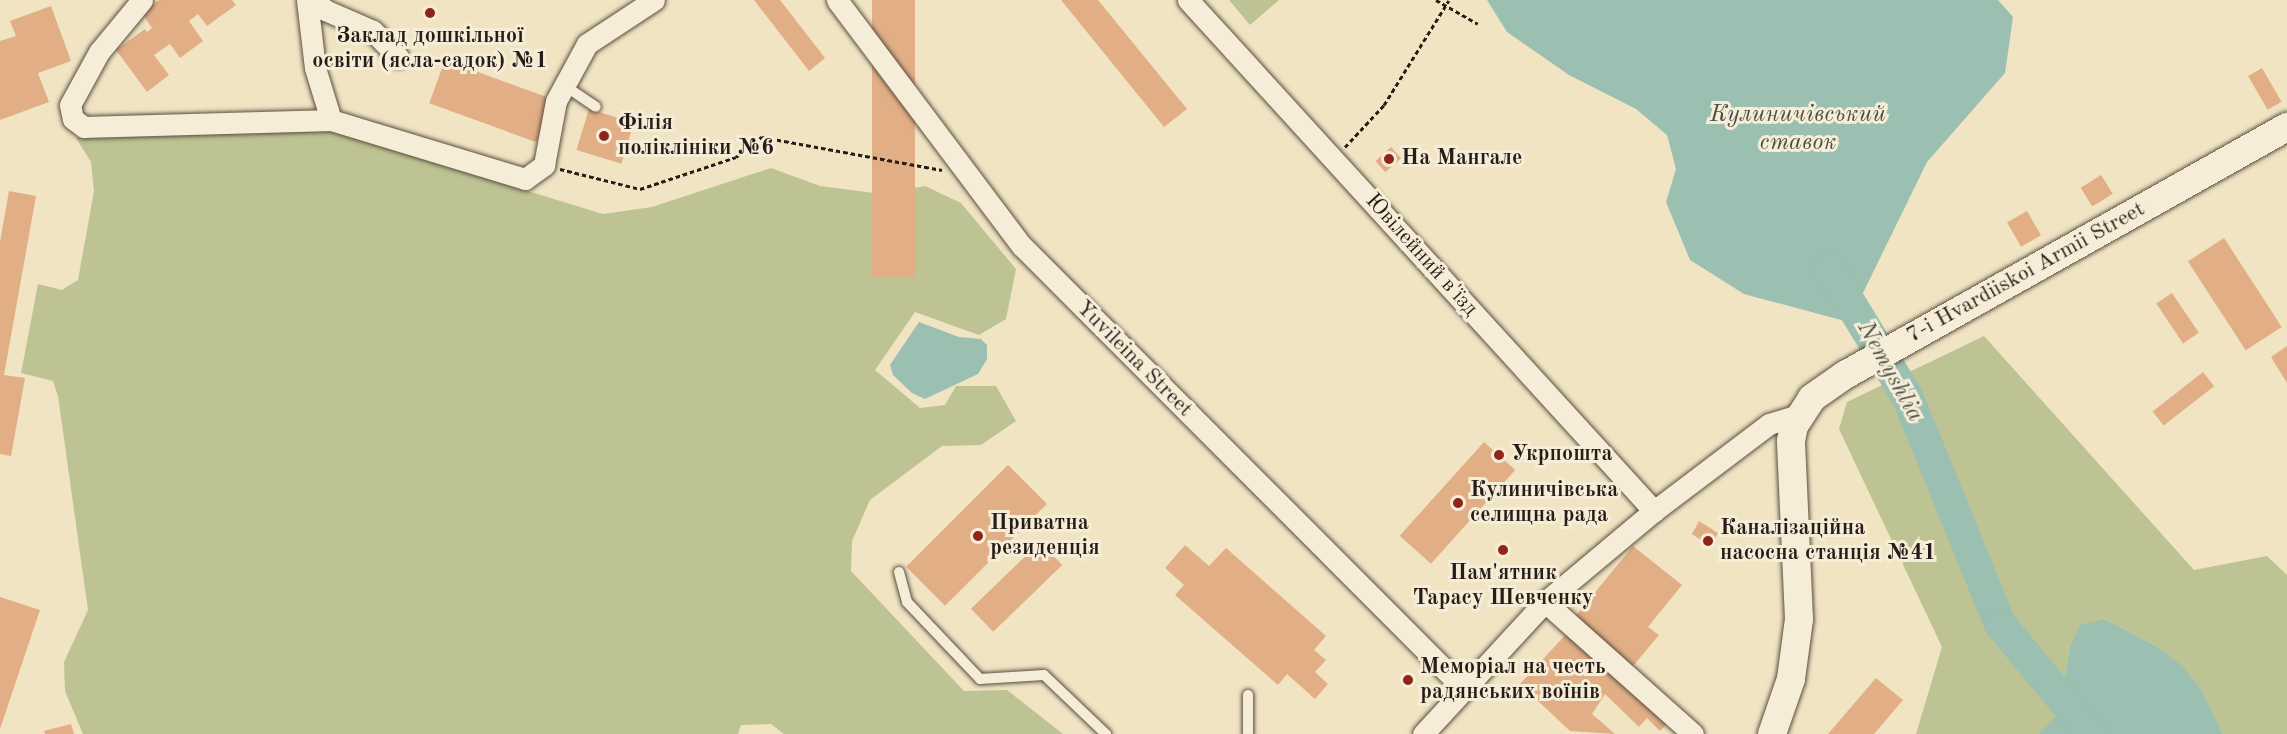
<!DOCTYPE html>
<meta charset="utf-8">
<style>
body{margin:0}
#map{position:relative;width:2287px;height:734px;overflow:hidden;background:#f1e4c3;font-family:"Old Standard TT",serif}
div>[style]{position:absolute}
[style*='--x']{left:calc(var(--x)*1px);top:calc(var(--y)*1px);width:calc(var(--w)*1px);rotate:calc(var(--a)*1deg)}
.green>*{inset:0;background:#bdc392}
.water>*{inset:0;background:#9bbfb0}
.river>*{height:32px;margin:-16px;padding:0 16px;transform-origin:16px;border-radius:16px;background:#9bbfb0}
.building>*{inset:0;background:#e2ae85;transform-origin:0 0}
.path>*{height:3px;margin-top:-1.5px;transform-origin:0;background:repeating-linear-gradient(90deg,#281d16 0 4.5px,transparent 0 7.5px)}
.roads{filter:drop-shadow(0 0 2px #5a4f41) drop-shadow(0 0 2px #5a4f41)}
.service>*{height:10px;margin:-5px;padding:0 5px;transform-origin:5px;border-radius:5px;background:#f6edd8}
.minor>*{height:21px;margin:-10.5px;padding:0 10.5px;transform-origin:10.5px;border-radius:10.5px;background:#f6edd8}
.secondary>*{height:28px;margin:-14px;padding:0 14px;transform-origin:14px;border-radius:14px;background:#f6edd8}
.dots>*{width:16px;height:16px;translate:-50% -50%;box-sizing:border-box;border:3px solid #f6edd8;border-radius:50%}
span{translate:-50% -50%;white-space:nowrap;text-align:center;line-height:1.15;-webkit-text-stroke:6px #f6edd8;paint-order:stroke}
.poi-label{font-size:22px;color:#281d16;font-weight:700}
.left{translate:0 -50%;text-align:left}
.street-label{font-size:22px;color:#281d16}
.water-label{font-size:24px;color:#4a4e44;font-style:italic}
</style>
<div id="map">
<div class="green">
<div style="clip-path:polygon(1229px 0,1279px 0,1250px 25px)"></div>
<div style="clip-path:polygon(324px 129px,603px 214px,652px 207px,771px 168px,820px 186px,881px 194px,925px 186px,961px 203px,1016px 269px,1006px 319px,979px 335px,915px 312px,875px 370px,920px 408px,945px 405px,956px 386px,996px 386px,1016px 421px,981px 445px,942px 446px,870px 500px,852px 541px,851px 571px,964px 691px,1007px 690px,1063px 734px,784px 734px,771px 724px,741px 725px,738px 734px,83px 734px,65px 691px,64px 662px,88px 610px,58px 396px,53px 381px,21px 373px,38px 284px,62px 290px,78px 280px,94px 191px,91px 162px,76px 138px)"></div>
<div style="clip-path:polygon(1984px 336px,2194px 570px,2267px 556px,2287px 575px,2287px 734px,2223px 734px,2203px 692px,2161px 649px,2105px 619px,2070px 646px,2064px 680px,2066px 709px,2038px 734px,1916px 734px,1942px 647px,1839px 429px,1847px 402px)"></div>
</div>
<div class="water">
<div style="clip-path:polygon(1487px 0,1998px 0,2013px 17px,2005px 73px,1927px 162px,1862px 295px,1841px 320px,1744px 294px,1690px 260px,1666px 202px,1676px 169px,1667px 135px,1636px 109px,1569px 75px,1507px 32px)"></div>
<div style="clip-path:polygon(919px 322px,959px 337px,981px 339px,987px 345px,987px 359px,978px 374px,925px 399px,912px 393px,893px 375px,890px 365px)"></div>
<div style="clip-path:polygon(2105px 619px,2161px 649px,2183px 667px,2203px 692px,2223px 734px,2038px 734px,2066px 708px,2064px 680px,2070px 646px,2081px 625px)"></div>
</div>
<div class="river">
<div style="--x:1830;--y:270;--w:148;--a:58.6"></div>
<div style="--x:1907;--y:396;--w:246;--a:67.8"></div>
<div style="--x:2000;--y:624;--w:143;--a:50.4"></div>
</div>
<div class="building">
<div style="clip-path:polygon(159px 0,232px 0,236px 5px,207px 26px,198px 14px,189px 21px,203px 41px,180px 58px,170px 44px,154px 55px,169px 75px,147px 92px,116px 50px,145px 29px,147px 32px,152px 28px,142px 13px)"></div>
<div style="clip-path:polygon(754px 0,780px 0,825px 58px,809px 71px)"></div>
<div style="left:872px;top:0;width:43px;height:277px"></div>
<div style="clip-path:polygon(1061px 0,1098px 0,1187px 109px,1164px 127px)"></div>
<div style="clip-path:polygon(51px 6px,71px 61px,38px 73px,49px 102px,0 120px,0 41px,16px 36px,10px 21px)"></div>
<div style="left:445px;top:60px;width:114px;height:46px;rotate:20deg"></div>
<div style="left:2262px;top:68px;width:39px;height:16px;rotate:60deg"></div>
<div style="left:589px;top:109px;width:47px;height:43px;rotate:17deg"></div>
<div style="left:1391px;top:147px;width:15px;height:21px;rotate:48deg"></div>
<div style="left:2101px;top:175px;width:22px;height:24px;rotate:58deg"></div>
<div style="clip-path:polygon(9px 191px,36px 196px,4px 375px,25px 378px,11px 456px,0 454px,0 242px)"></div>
<div style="left:2027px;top:211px;width:28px;height:23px;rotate:60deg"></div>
<div style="left:2224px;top:238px;width:106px;height:43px;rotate:57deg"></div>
<div style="left:2172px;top:293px;width:48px;height:19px;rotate:56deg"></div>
<div style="clip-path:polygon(2287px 346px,2287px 383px,2271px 357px)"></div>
<div style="left:2203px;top:372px;width:18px;height:64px;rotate:52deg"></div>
<div style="left:1484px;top:442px;width:42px;height:126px;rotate:42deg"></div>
<div style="left:1008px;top:465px;width:55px;height:144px;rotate:45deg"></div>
<div style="clip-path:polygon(1699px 521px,1718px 533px,1711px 547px,1692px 534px)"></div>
<div style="left:1040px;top:542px;width:32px;height:96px;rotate:46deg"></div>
<div style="clip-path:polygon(1185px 545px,1209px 566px,1226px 548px,1326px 636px,1314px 650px,1326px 660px,1315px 672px,1328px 684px,1315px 699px,1287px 674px,1278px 685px,1175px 595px,1184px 585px,1165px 568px)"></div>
<div style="clip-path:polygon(1633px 546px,1682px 585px,1648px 627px,1659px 635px,1633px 666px,1574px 618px)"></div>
<div style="clip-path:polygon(0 597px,40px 610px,0 729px)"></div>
<div style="clip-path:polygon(1570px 630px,1669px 722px,1660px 731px,1647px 718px,1639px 727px,1605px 694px,1592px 714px,1615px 734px,1570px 731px,1520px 684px)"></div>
<div style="clip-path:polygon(1876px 678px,1903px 700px,1874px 734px,1828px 734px)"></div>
<div style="clip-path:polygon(71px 724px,74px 734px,45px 734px,44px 731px)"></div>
</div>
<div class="path">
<div style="--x:1436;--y:0;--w:48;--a:29.7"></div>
<div style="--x:1345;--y:147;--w:57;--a:-47.1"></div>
<div style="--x:1384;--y:105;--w:123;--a:-58.2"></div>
<div style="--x:560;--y:169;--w:82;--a:14"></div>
<div style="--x:640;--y:189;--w:101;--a:-18.4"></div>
<div style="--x:736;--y:157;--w:33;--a:-38"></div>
<div style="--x:762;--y:137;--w:183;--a:10.4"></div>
</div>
<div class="roads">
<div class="service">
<div style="--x:565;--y:86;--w:37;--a:34"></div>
<div style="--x:899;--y:572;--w:31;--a:75"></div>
<div style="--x:907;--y:602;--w:106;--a:46.5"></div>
<div style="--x:980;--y:679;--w:64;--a:-3.6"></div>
<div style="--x:1044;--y:675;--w:86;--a:43.6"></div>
<div style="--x:1248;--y:695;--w:39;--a:90"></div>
</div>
<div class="minor">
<div style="--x:142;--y:0;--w:67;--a:129.6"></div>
<div style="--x:99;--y:52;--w:60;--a:118.7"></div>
<div style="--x:70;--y:105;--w:14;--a:78"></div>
<div style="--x:73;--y:119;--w:14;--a:36"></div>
<div style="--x:84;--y:127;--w:247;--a:-1.6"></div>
<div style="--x:331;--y:120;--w:203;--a:16.9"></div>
<div style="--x:525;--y:179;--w:24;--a:-36"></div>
<div style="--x:544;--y:165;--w:65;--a:-79.4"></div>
<div style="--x:556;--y:101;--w:65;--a:-61.5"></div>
<div style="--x:587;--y:44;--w:80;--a:-33.3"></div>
<div style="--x:307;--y:0;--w:68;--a:83.3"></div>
<div style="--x:315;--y:68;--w:54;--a:72.9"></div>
<div style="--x:314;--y:0;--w:15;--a:42"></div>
<div style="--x:325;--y:10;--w:52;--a:23.6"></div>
<div style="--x:373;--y:31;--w:36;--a:46"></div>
<div style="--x:837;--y:0;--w:308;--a:53.1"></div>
<div style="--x:1022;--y:246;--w:626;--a:45.06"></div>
<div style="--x:1188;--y:0;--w:692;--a:47.64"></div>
<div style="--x:1545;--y:602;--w:198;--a:41.7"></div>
<div style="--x:1423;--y:734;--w:180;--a:-47.3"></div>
<div style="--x:1545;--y:602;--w:142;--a:-39.9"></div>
<div style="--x:1654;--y:511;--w:144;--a:-37.1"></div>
<div style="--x:1769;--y:424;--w:34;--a:-17"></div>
</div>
<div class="secondary">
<div style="--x:1772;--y:734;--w:58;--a:-70.9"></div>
<div style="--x:1791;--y:679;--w:61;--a:-82.4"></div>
<div style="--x:1799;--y:619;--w:178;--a:-92.6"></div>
<div style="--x:1791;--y:441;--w:15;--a:-79"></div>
<div style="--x:1794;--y:426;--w:33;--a:-57"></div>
<div style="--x:1812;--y:398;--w:40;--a:-34.9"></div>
<div style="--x:1845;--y:375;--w:507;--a:-29.3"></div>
</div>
</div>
<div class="dots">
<div style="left:430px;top:13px;background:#8f2418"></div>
<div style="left:604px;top:136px;background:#8f2418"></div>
<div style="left:1389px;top:159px;background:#8f2418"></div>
<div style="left:1499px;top:455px;background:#8f2418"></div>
<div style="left:1458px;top:503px;background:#8f2418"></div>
<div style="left:978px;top:536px;background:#8f2418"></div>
<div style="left:1708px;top:541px;background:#8f2418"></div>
<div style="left:1503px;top:550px;background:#8f2418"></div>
<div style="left:1408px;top:680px;background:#8f2418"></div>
</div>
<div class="poi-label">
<span style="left:430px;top:49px">Заклад дошкільної<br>освіти (ясла-садок) №1</span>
<span class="left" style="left:618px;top:136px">Філія<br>поліклініки №6</span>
<span class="left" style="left:1401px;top:159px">На Мангале</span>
<span class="left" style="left:1511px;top:455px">Укрпошта</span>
<span class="left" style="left:1470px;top:503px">Кулиничівська<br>селищна рада</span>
<span class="left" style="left:990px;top:536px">Приватна<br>резиденція</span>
<span class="left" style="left:1720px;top:541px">Каналізаційна<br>насосна станція №41</span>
<span style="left:1503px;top:586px">Пам'ятник<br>Тарасу Шевченку</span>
<span class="left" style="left:1420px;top:680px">Меморіал на честь<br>радянських воїнів</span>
</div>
<div class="street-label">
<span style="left:1421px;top:255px;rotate:48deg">Ювілейний в'їзд</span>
<span style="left:2026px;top:273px;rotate:-29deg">7-i Hvardiiskoi Armii Street</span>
<span style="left:1134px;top:359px;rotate:45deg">Yuvileina Street</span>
</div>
<div class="water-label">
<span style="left:1798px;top:130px">Кулиничівський<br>ставок</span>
<span style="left:1889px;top:372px;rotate:61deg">Nemyshlia</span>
</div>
</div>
